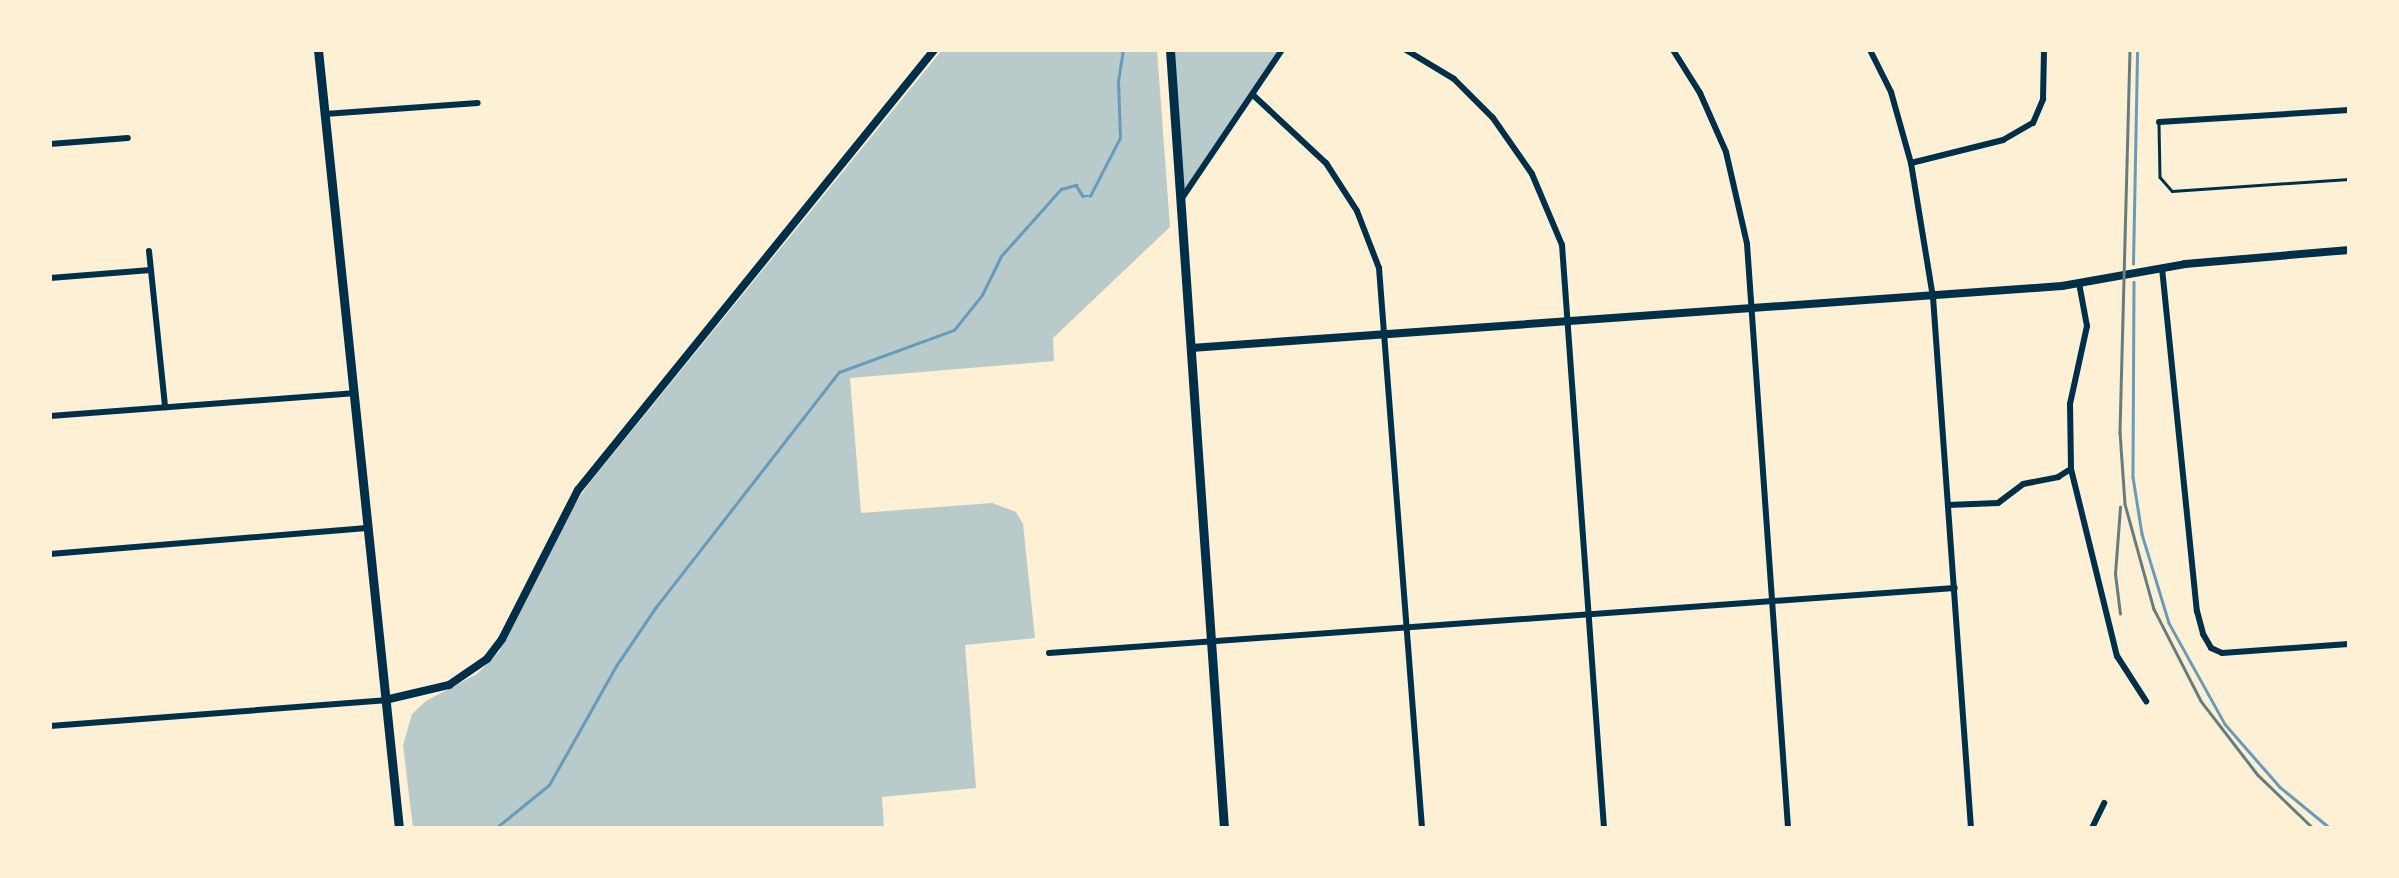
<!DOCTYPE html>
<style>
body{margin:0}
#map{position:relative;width:2399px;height:878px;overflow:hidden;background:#fdf0d5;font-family:"Space Grotesk",sans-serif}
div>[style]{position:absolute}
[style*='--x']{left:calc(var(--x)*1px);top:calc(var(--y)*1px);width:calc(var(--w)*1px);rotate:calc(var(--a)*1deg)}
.green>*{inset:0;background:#b9caca}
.stream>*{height:2.5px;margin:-1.25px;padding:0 1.25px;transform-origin:1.25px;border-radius:1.25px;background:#669bbc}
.service>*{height:2.5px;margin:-1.25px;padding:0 1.25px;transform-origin:1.25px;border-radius:1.25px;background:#003049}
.minor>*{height:6px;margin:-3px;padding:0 3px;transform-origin:3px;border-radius:3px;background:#003049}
.tertiary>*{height:8px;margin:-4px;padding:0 4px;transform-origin:4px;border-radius:4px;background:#003049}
.secondary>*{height:9px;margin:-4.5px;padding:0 4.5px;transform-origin:4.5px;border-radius:4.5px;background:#003049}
.rail>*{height:2.5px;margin:-1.25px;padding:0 1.25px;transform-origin:1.25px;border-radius:1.25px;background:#657d81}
span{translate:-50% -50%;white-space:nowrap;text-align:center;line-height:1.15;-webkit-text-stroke:8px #fdf0d5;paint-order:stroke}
.frame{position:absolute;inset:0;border:52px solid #fdf0d5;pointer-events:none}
</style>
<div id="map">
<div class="green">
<div style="clip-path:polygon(942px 50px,1157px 50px,1170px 227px,1053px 338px,1054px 361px,850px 378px,861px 513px,992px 503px,1016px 512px,1023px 524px,1035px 638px,965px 645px,976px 788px,882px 797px,884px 828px,413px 828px,403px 745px,412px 714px,426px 701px,477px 674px,499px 652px,561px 526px,587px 486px)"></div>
<div style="clip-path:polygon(1175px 50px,1282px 50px,1180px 201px)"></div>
</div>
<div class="stream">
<div style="--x:2133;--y:264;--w:214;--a:-88.9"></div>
<div style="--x:2134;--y:282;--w:195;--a:90.3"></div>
<div style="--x:2133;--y:477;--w:58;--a:81"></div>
<div style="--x:2142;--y:534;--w:93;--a:73.1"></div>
<div style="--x:2169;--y:623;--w:115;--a:61"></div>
<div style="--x:2225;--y:724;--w:84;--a:48.9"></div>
<div style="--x:2280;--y:787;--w:65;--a:39.4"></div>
<div style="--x:496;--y:828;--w:68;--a:-39.1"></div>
<div style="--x:549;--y:785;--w:137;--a:-60.6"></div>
<div style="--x:616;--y:666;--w:71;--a:-55.9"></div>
<div style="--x:656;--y:607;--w:298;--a:-52.1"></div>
<div style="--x:839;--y:372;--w:122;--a:-20.1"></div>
<div style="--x:954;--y:330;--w:45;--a:-51.3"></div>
<div style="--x:982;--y:295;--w:43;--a:-64"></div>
<div style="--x:1001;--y:256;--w:90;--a:-48.2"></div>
<div style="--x:1061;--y:189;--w:16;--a:-15"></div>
<div style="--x:1076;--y:185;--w:13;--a:58"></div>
<div style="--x:1083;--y:196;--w:7;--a:0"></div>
<div style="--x:1090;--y:196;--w:65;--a:-62.7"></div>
<div style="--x:1120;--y:138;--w:57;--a:-92"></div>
<div style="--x:1118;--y:81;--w:31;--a:-81"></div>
</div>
<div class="service">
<div style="--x:2159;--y:124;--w:53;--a:88.9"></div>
<div style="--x:2160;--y:177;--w:18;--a:49"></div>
<div style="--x:2172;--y:191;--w:177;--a:-3.9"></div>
</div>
<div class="minor">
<div style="--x:1406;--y:50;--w:56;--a:31.1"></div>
<div style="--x:1454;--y:79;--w:55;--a:45"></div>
<div style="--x:1493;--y:118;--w:68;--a:55.1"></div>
<div style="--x:1532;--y:174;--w:77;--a:67.1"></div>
<div style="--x:1562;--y:245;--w:585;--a:85.88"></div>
<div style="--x:1673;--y:50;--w:51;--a:57.9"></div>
<div style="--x:1700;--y:93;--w:64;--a:66.2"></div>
<div style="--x:1726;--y:152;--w:94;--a:77.1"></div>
<div style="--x:1747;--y:244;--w:585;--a:85.98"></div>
<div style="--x:1870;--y:50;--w:47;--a:63.4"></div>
<div style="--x:1891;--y:92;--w:74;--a:74.3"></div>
<div style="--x:1911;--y:163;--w:136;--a:80.7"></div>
<div style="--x:1933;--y:297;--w:532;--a:85.91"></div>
<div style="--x:1253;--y:95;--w:100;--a:43"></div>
<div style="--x:1326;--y:163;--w:57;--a:57.1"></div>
<div style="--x:1357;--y:211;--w:61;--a:68.9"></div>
<div style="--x:1379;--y:268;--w:562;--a:85.61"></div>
<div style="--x:325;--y:114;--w:153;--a:-4.1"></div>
<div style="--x:2159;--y:122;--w:190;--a:-3.6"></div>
<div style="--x:50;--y:144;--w:78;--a:-4.4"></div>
<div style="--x:1911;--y:163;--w:95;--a:-14"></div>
<div style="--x:2003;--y:140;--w:34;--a:-30"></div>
<div style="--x:2033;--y:123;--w:26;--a:-67"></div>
<div style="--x:2043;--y:99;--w:49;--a:-88.8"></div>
<div style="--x:1180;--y:201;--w:182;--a:-56"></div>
<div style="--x:149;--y:251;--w:157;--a:84.1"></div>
<div style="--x:2162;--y:268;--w:345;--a:84.2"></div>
<div style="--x:2197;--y:611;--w:24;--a:75"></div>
<div style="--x:2203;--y:634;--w:16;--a:60"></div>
<div style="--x:2211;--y:648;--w:12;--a:24"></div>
<div style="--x:2222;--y:653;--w:127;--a:-4.1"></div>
<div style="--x:50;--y:278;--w:101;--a:-4.5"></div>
<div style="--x:2079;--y:283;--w:44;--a:79.5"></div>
<div style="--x:2087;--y:326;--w:80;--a:102.3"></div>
<div style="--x:2070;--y:404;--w:65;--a:89.1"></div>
<div style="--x:2071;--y:469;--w:193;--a:76.2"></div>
<div style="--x:2117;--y:656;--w:54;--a:57.2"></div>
<div style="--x:50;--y:416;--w:304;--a:-4.3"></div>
<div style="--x:1948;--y:505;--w:50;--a:-2.3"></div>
<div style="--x:1998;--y:503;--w:31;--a:-37"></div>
<div style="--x:2023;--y:484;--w:36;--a:-11"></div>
<div style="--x:2058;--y:477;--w:15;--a:-32"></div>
<div style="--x:50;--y:554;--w:318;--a:-4.7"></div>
<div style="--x:1049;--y:653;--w:908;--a:-4.1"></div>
<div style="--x:50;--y:726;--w:336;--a:-4.4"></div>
<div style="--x:2092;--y:828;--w:28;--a:-64"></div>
</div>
<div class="tertiary">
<div style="--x:1191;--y:348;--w:873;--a:-4.07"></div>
<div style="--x:2062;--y:286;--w:125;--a:-10.1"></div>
<div style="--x:2185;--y:264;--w:165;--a:-4.9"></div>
<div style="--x:385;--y:700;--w:66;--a:-13.2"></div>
<div style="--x:449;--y:685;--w:46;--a:-34.4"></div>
<div style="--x:487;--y:659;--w:25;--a:-53"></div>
<div style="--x:502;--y:639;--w:167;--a:-63"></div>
<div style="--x:578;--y:490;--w:566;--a:-51.02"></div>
</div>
<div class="secondary">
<div style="--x:318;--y:50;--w:782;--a:84.06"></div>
<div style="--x:1170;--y:50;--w:780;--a:86.03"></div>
</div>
<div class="rail">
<div style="--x:2130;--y:50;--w:382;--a:91.5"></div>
<div style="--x:2120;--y:432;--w:72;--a:86"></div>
<div style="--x:2125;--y:504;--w:109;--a:74.6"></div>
<div style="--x:2154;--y:609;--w:103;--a:62.9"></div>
<div style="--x:2201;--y:701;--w:93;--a:52.4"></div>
<div style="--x:2258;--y:775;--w:76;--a:43.9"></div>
<div style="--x:2120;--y:614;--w:40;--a:-97.1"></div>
<div style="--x:2115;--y:574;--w:67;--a:-85.7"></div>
</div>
<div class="frame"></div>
</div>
